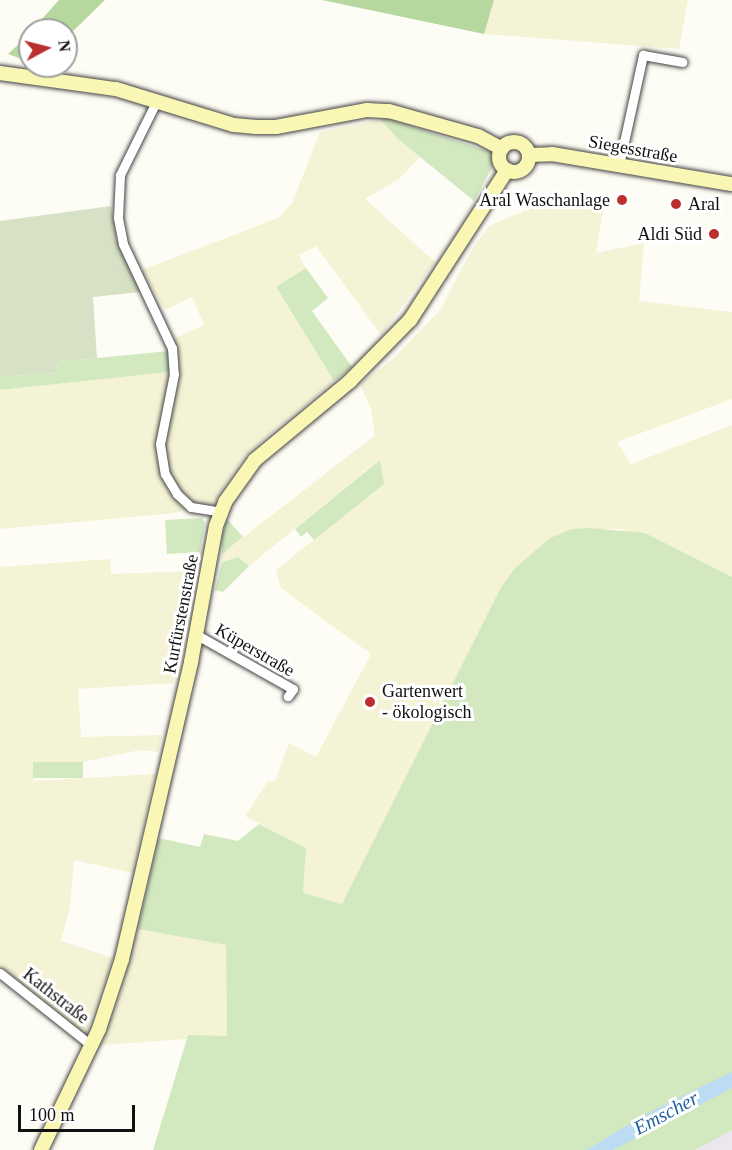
<!DOCTYPE html>
<meta charset="utf-8">
<style>
body{margin:0}
#map{position:relative;width:732px;height:1150px;overflow:hidden;background:#fefdf5;font-family:Georgia,serif}
div>[style]{position:absolute}
[style*='--x']{left:calc(var(--x)*1px);top:calc(var(--y)*1px);width:calc(var(--w)*1px);rotate:calc(var(--a)*1deg)}
.industrial>*{inset:0;background:#eee6ee}
.farmland>*{inset:0;background:#f4f3d5}
.green>*{inset:0;background:#d2e8bf;transform-origin:0 0}
.forest>*{inset:0;background:#b6d89f}
.cemetery>*{inset:0;background:#d7e1c5}
.water>*{inset:0;background:#bcdcf3}
.roads{filter:drop-shadow(0 0 2px #444) drop-shadow(0 0 2px #444)}
.street>*{height:9px;margin:-4.5px;padding:0 4.5px;transform-origin:4.5px;border-radius:4.5px;background:#fff}
.secondary>*{height:14px;margin:-7px;padding:0 7px;transform-origin:7px;border-radius:7px;background:#faf7b4}
.secondary>.ring{margin:-7px;padding:0;box-sizing:content-box;background:none;border:14px solid #faf7b4;border-radius:50%}
.dots>*{width:16px;height:16px;translate:-50% -50%;box-sizing:border-box;border:3px solid #fff;border-radius:50%}
span{translate:-50% -50%;white-space:nowrap;text-align:center;line-height:1.15;-webkit-text-stroke:6px #fff;paint-order:stroke}
.street-label{font-size:18px;color:#111}
.poi-label{font-size:18px;color:#111}
.right{translate:-100% -50%;text-align:right}
.left{translate:0 -50%;text-align:left}
.water-label{font-size:20px;color:#1f5f9d;font-style:italic}
.north{position:absolute;left:18px;top:18px;width:60px;height:60px;box-sizing:border-box;background:#fff;border:2px solid #a0a0a0;border-radius:50%;rotate:83deg;font-size:16px;font-weight:700;line-height:24px;text-align:center;color:#111}
.north::after{content:'';display:block;margin:auto;width:21px;height:27px;background:#bb302f;clip-path:polygon(50% 0,100% 100%,50% 72%,0 100%)}
.scale{position:absolute;left:18px;top:1105px;width:117px;height:27px;box-sizing:border-box;border:3px solid #111;border-top:0;padding-left:8px;font-size:18px;line-height:21px;white-space:nowrap;color:#111;-webkit-text-stroke:4px #fff;paint-order:stroke}
</style>
<div id="map">
<div class="industrial">
<div style="clip-path:polygon(732px 1130px,732px 1150px,695px 1150px,711px 1140px)"></div>
</div>
<div class="farmland">
<div style="clip-path:polygon(494px 0,688px 0,679px 49px,484px 34px)"></div>
<div style="clip-path:polygon(381px 120px,420px 157px,399px 179px,365px 199px,435px 262px,381px 335px,316px 246px,299px 255px,306px 268px,276px 288px,334px 381px,246px 454px,213px 503px,208px 506px,193px 502px,170px 479px,163px 442px,178px 369px,175px 338px,204px 325px,192px 297px,165px 310px,142px 270px,278px 218px,292px 203px,320px 132px)"></div>
<div style="clip-path:polygon(540px 204px,603px 211px,596px 253px,644px 243px,639px 301px,732px 312px,732px 399px,617px 442px,631px 464px,732px 425px,732px 577px,621px 529px,572px 529px,500px 589px,342px 904px,303px 893px,306px 848px,245px 816px,268px 781px,275px 781px,289px 743px,316px 757px,371px 654px,281px 588px,276px 570px,384px 484px,379px 460px,249px 566px,238px 557px,222px 562px,222px 554px,375px 435px,371px 409px,360px 384px,393px 359px,441px 309px,471px 251px,489px 226px)"></div>
<div style="clip-path:polygon(169px 372px,157px 457px,165px 484px,186px 509px,176px 513px,0 529px,0 390px)"></div>
<div style="clip-path:polygon(110px 559px,111px 574px,196px 571px,173px 683px,78px 689px,81px 737px,162px 735px,158px 752px,140px 750px,83px 762px,33px 763px,34px 781px,155px 774px,133px 873px,74px 860px,70px 907px,61px 941px,113px 958px,82px 1044px,0 979px,0 567px)"></div>
<div style="clip-path:polygon(138px 929px,226px 945px,227px 1037px,188px 1035px,187px 1039px,101px 1045px,122px 989px)"></div>
</div>
<div class="green">
<div style="clip-path:polygon(385px 118px,491px 152px,493px 166px,474px 201px,397px 138px,381px 120px)"></div>
<div style="clip-path:polygon(306px 268px,328px 298px,312px 311px,352px 367px,334px 381px,276px 287px)"></div>
<div style="clip-path:polygon(169px 351px,169px 372px,0 390px,0 377px,57px 373px,56px 362px)"></div>
<div style="clip-path:polygon(380px 460px,384px 484px,314px 540px,307px 532px,301px 537px,295px 529px)"></div>
<div style="clip-path:polygon(202px 518px,205px 523px,200px 552px,167px 554px,165px 520px)"></div>
<div style="clip-path:polygon(227px 519px,243px 537px,222px 554px,222px 536px)"></div>
<div style="clip-path:polygon(589px 528px,645px 533px,732px 577px,732px 1130px,695px 1150px,153px 1150px,188px 1035px,227px 1036px,226px 945px,138px 929px,159px 838px,200px 847px,204px 834px,238px 841px,259px 824px,306px 848px,303px 893px,342px 904px,500px 589px,515px 568px,550px 538px,572px 529px)"></div>
<div style="clip-path:polygon(238px 557px,249px 566px,223px 592px,215px 590px,222px 562px)"></div>
<div style="left:83px;top:762px;width:16px;height:50px;rotate:90deg"></div>
</div>
<div class="forest">
<div style="clip-path:polygon(59px 0,105px 0,66px 38px,66px 30px,32px 30px)"></div>
<div style="clip-path:polygon(322px 0,494px 0,484px 34px)"></div>
<div style="clip-path:polygon(30px 32px,30px 62px,8px 54px,19px 44px)"></div>
</div>
<div class="cemetery">
<div style="clip-path:polygon(111px 206px,117px 242px,141px 292px,93px 297px,97px 358px,56px 362px,57px 373px,0 377px,0 221px)"></div>
</div>
<div class="water">
<div style="clip-path:polygon(732px 1072px,732px 1088px,613px 1150px,586px 1150px,650px 1112px)"></div>
</div>
<div class="roads">
<div class="street">
<div style="--x:157;--y:100;--w:84;--a:116.3"></div>
<div style="--x:120;--y:175;--w:43;--a:92.7"></div>
<div style="--x:118;--y:218;--w:26;--a:79"></div>
<div style="--x:123;--y:244;--w:115;--a:64.8"></div>
<div style="--x:172;--y:348;--w:26;--a:86"></div>
<div style="--x:174;--y:374;--w:71;--a:101.3"></div>
<div style="--x:160;--y:444;--w:30;--a:81"></div>
<div style="--x:165;--y:474;--w:23;--a:59"></div>
<div style="--x:177;--y:494;--w:19;--a:43"></div>
<div style="--x:191;--y:507;--w:30;--a:9"></div>
<div style="--x:619;--y:165;--w:113;--a:-77.7"></div>
<div style="--x:643;--y:55;--w:40;--a:10"></div>
<div style="--x:197;--y:635;--w:110;--a:29.4"></div>
<div style="--x:293;--y:689;--w:9;--a:126"></div>
<div style="--x:0;--y:973;--w:116;--a:38.4"></div>
</div>
<div class="secondary">
<div style="--x:0;--y:73;--w:117;--a:7.9"></div>
<div style="--x:116;--y:89;--w:123;--a:17"></div>
<div style="--x:234;--y:125;--w:22;--a:5"></div>
<div style="--x:256;--y:127;--w:20;--a:0"></div>
<div style="--x:276;--y:127;--w:93;--a:-10.6"></div>
<div style="--x:367;--y:110;--w:22;--a:3"></div>
<div style="--x:389;--y:111;--w:92;--a:15.7"></div>
<div style="--x:478;--y:136;--w:27;--a:28"></div>
<div class="ring" style="left:499px;top:142px;width:16px;height:16px"></div>
<div style="--x:529;--y:155;--w:23;--a:-2"></div>
<div style="--x:552;--y:154;--w:182;--a:9.5"></div>
<div style="--x:41;--y:1150;--w:134;--a:-64.4"></div>
<div style="--x:99;--y:1029;--w:74;--a:-71.8"></div>
<div style="--x:122;--y:959;--w:305;--a:-76.9"></div>
<div style="--x:191;--y:662;--w:138;--a:-79.6"></div>
<div style="--x:216;--y:526;--w:26;--a:-69"></div>
<div style="--x:225;--y:502;--w:52;--a:-54.5"></div>
<div style="--x:255;--y:460;--w:124;--a:-39.7"></div>
<div style="--x:350;--y:381;--w:86;--a:-45.5"></div>
<div style="--x:410;--y:320;--w:179;--a:-57.1"></div>
</div>
</div>
<div class="dots">
<div style="left:622px;top:200px;background:#bb302f"></div>
<div style="left:676px;top:204px;background:#bb302f"></div>
<div style="left:714px;top:234px;background:#bb302f"></div>
<div style="left:370px;top:702px;background:#bb302f"></div>
</div>
<div class="street-label">
<span style="left:633px;top:149px;rotate:10deg">Siegesstraße</span>
<span style="left:181px;top:614px;rotate:-79deg">Kurfürstenstraße</span>
<span style="left:255px;top:650px;rotate:30deg">Küperstraße</span>
<span style="left:56px;top:996px;rotate:38deg">Kathstraße</span>
</div>
<div class="poi-label">
<span class="right" style="left:610px;top:200px">Aral Waschanlage</span>
<span class="left" style="left:688px;top:204px">Aral</span>
<span class="right" style="left:702px;top:234px">Aldi Süd</span>
<span class="left" style="left:382px;top:702px">Gartenwert<br>- ökologisch</span>
</div>
<div class="water-label">
<span style="left:666px;top:1113px;rotate:-28deg">Emscher</span>
</div>
<div class="north">N</div>
<div class="scale">100 m</div>
</div>
